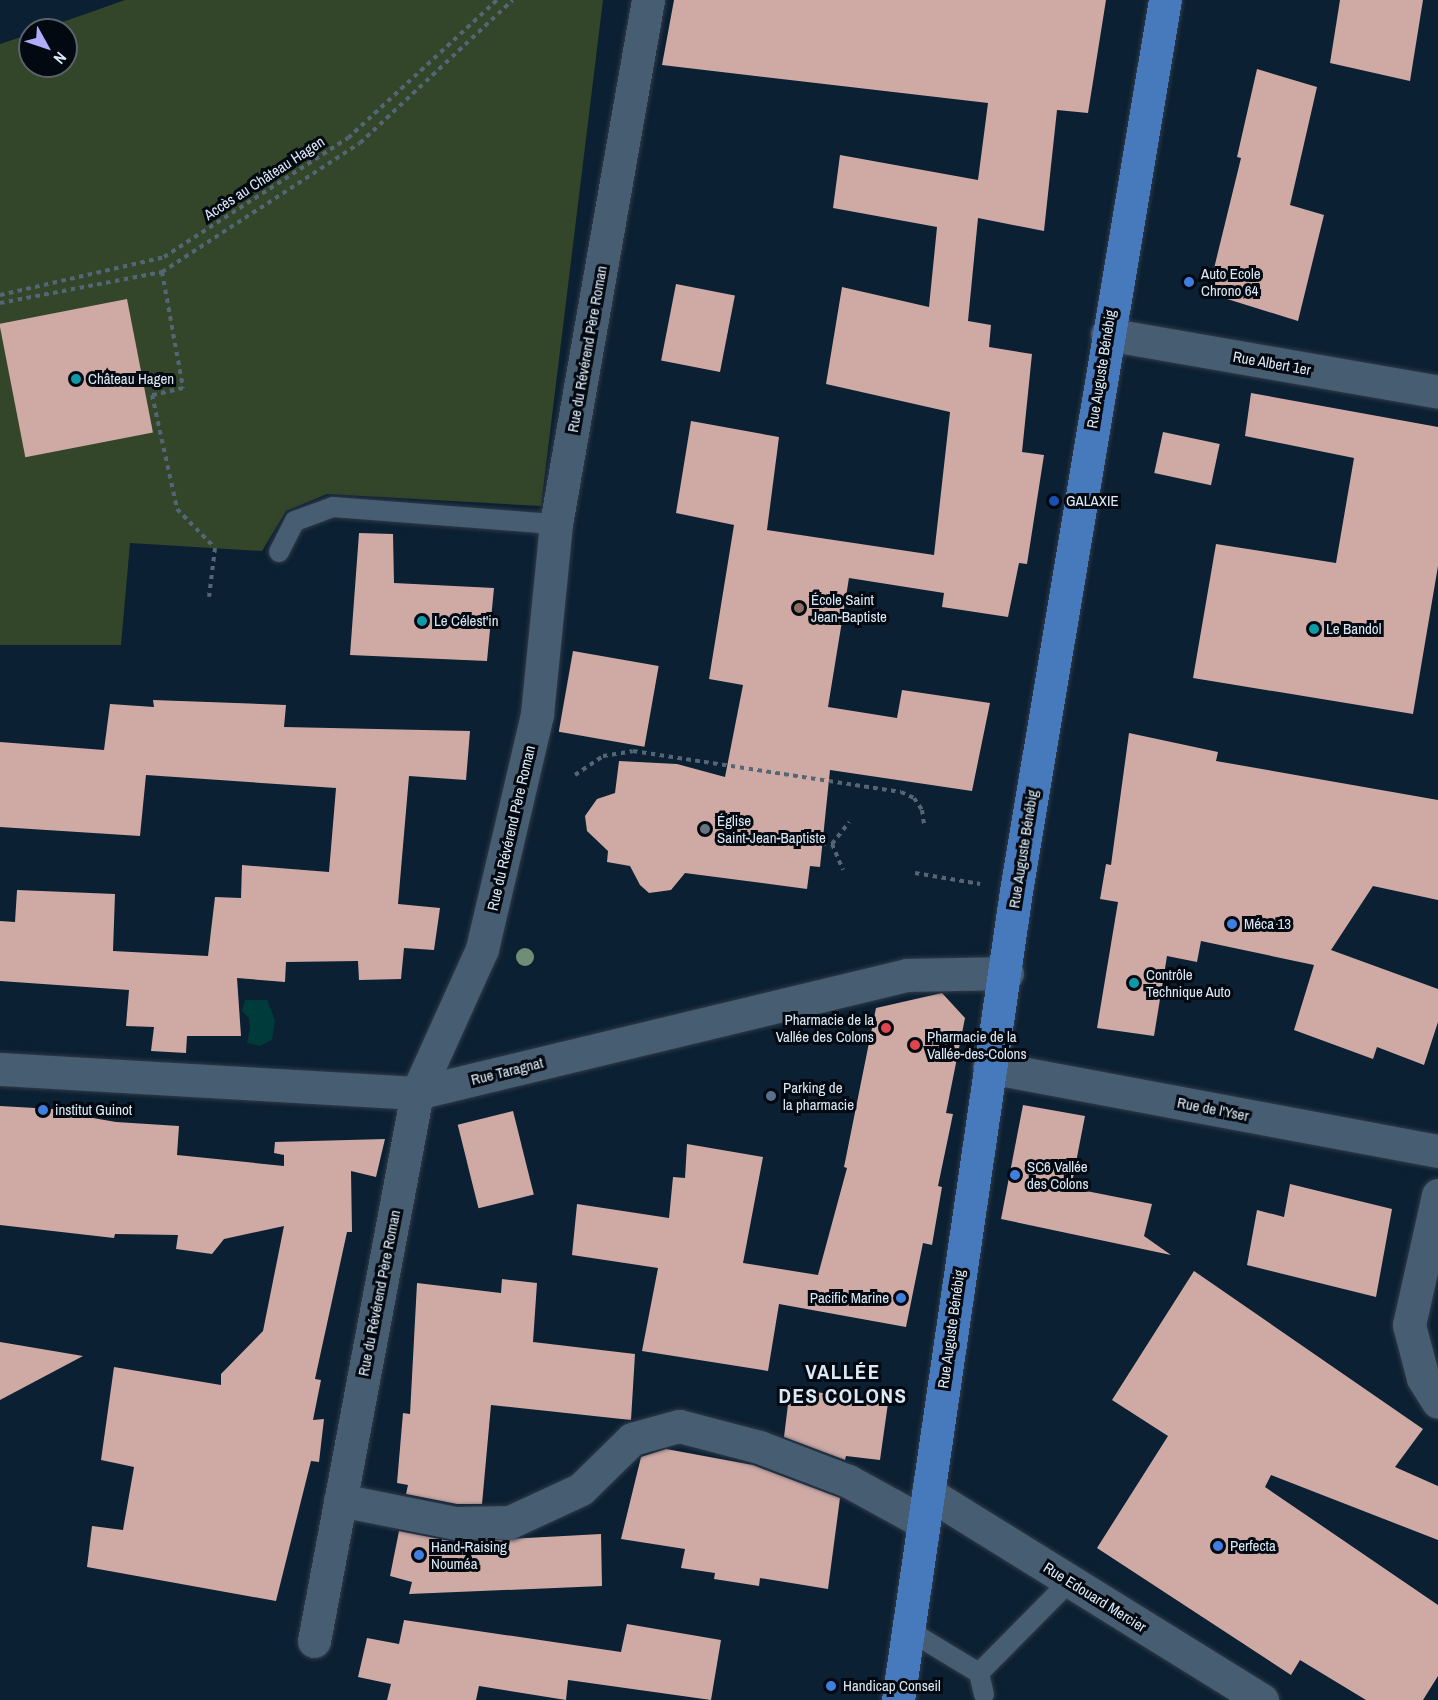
<!DOCTYPE html>
<meta charset="utf-8">
<style>
body{margin:0}
#map{position:relative;width:1438px;height:1700px;overflow:hidden;background:#0b2032;font-family:"Archivo Narrow",sans-serif}
div>[style]{position:absolute}
[style*='--x']{left:calc(var(--x)*1px);top:calc(var(--y)*1px);width:calc(var(--w)*1px);rotate:calc(var(--a)*1deg)}
.green>*{inset:0;background:#334629}
.water>*{inset:0;background:#003b3c}
.building>*{inset:0;background:#cfaaa5;transform-origin:0 0}
.path>*{height:4px;margin-top:-2px;transform-origin:0;background:repeating-linear-gradient(90deg,#546676 0 4.5px,transparent 0 9px)}
.roads{filter:drop-shadow(0 0 2px #303a49) drop-shadow(0 0 2px #303a49)}
.service>*{height:20px;margin:-10px;padding:0 10px;transform-origin:10px;border-radius:10px;background:#465d72}
.minor>*{height:33px;margin:-16.5px;padding:0 16.5px;transform-origin:16.5px;border-radius:16.5px;background:#465d72}
.tertiary>*{height:33px;margin:-16.5px;padding:0 16.5px;transform-origin:16.5px;border-radius:16.5px;background:#465d72}
.primary>*{height:33px;margin:-16.5px;padding:0 16.5px;transform-origin:16.5px;border-radius:16.5px;background:#467abc}
.trees>*{width:18px;height:18px;margin:-9px;border-radius:50%;background:#708d76}
.dots>*{width:16px;height:16px;translate:-50% -50%;box-sizing:border-box;border:3px solid #030911;border-radius:50%}
span{translate:-50% -50%;white-space:nowrap;text-align:center;line-height:1.15;-webkit-text-stroke:6px #030911;paint-order:stroke}
.street-label{font-size:15px;color:#dce9f5}
.poi-label{font-size:15px;color:#dce9f5}
.left{translate:0 -50%;text-align:left}
.right{translate:-100% -50%;text-align:right}
.district-label{font-size:21px;color:#dce9f5;font-weight:700;letter-spacing:1.5px}
.north{position:absolute;left:18px;top:18px;width:60px;height:60px;box-sizing:border-box;background:#030911;border:2px solid #5a636c;border-radius:50%;rotate:130deg;font-size:16px;font-weight:700;line-height:24px;text-align:center;color:#dce9f5}
.north::after{content:'';display:block;margin:auto;width:21px;height:27px;background:#b1adfa;clip-path:polygon(50% 0,100% 100%,50% 72%,0 100%)}
</style>
<div id="map">
<div class="green">
<div style="clip-path:polygon(125px 0,603px 0,541px 506px,327px 494px,286px 511px,262px 551px,130px 543px,121px 645px,0 645px,0 44px,30px 34px,30px 66px,66px 66px,66px 30px,40px 30px)"></div>
</div>
<div class="water">
<div style="clip-path:polygon(245px 1000px,267px 1000px,275px 1020px,272px 1040px,260px 1046px,247px 1043px,250px 1029px,249px 1018px,242px 1011px)"></div>
</div>
<div class="building">
<div style="clip-path:polygon(674px 0,1106px 0,1088px 113px,1057px 110px,1044px 231px,978px 218px,968px 321px,991px 325px,989px 347px,1032px 354px,1022px 452px,1044px 455px,1027px 564px,1019px 563px,1008px 617px,942px 607px,944px 593px,849px 578px,828px 707px,897px 718px,902px 690px,990px 703px,972px 791px,830px 770px,820px 867px,810px 866px,807px 889px,685px 873px,671px 890px,649px 893px,640px 885px,630px 866px,607px 862px,608px 851px,587px 831px,585px 816px,597px 799px,615px 793px,619px 761px,677px 764px,725px 777px,743px 685px,709px 679px,734px 525px,676px 513px,691px 421px,779px 437px,767px 530px,934px 555px,950px 412px,826px 384px,842px 287px,929px 307px,937px 227px,833px 208px,840px 155px,978px 180px,988px 103px,662px 65px)"></div>
<div style="clip-path:polygon(1340px 0,1423px 0,1410px 81px,1330px 63px)"></div>
<div style="clip-path:polygon(1257px 69px,1317px 87px,1290px 205px,1324px 215px,1298px 321px,1208px 293px,1241px 158px,1237px 157px)"></div>
<div style="left:676px;top:284px;width:60px;height:78px;rotate:11deg"></div>
<div style="left:127px;top:299px;width:136px;height:130px;rotate:79deg"></div>
<div style="clip-path:polygon(1251px 393px,1438px 427px,1438px 566px,1413px 714px,1193px 678px,1216px 544px,1336px 563px,1354px 458px,1245px 436px)"></div>
<div style="left:1163px;top:432px;width:58px;height:42px;rotate:12deg"></div>
<div style="clip-path:polygon(359px 533px,393px 534px,394px 583px,494px 588px,487px 661px,350px 655px)"></div>
<div style="left:573px;top:651px;width:87px;height:82px;rotate:10deg"></div>
<div style="clip-path:polygon(153px 700px,286px 705px,284px 727px,470px 731px,466px 780px,409px 776px,398px 904px,440px 908px,434px 950px,404px 948px,401px 979px,359px 980px,358px 961px,286px 962px,285px 982px,237px 978px,241px 1036px,187px 1036px,186px 1053px,151px 1051px,154px 1027px,126px 1026px,129px 990px,0 981px,0 921px,15px 922px,17px 890px,115px 894px,113px 951px,208px 956px,215px 897px,241px 898px,242px 865px,329px 872px,336px 788px,146px 775px,140px 836px,0 827px,0 742px,104px 750px,110px 704px,154px 707px)"></div>
<div style="clip-path:polygon(1129px 733px,1218px 752px,1216px 761px,1438px 800px,1438px 900px,1373px 886px,1331px 950px,1438px 989px,1438px 1022px,1424px 1065px,1377px 1047px,1373px 1059px,1294px 1030px,1314px 965px,1201px 941px,1197px 962px,1167px 956px,1154px 1036px,1097px 1028px,1118px 902px,1100px 899px,1106px 864px,1111px 865px)"></div>
<div style="clip-path:polygon(942px 993px,965px 1018px,946px 1113px,953px 1114px,938px 1186px,942px 1187px,932px 1245px,923px 1243px,906px 1327px,779px 1304px,768px 1371px,642px 1351px,658px 1268px,572px 1255px,577px 1204px,669px 1218px,673px 1177px,685px 1178px,687px 1144px,763px 1157px,743px 1263px,818px 1275px,847px 1168px,844px 1167px,876px 1008px)"></div>
<div style="clip-path:polygon(1023px 1105px,1085px 1116px,1071px 1188px,1152px 1204px,1144px 1236px,1171px 1255px,1001px 1219px)"></div>
<div style="clip-path:polygon(0 1106px,70px 1110px,70px 1114px,116px 1122px,179px 1126px,177px 1155px,284px 1166px,284px 1155px,274px 1153px,275px 1142px,385px 1139px,376px 1177px,351px 1171px,352px 1232px,347px 1232px,315px 1379px,321px 1380px,313px 1420px,324px 1419px,319px 1462px,311px 1461px,276px 1601px,87px 1567px,92px 1526px,123px 1530px,134px 1467px,101px 1460px,114px 1367px,221px 1385px,221px 1374px,263px 1331px,284px 1226px,224px 1239px,212px 1254px,176px 1249px,178px 1235px,115px 1234px,114px 1238px,0 1225px)"></div>
<div style="left:513px;top:1111px;width:86px;height:57px;rotate:76deg"></div>
<div style="clip-path:polygon(1290px 1184px,1392px 1209px,1376px 1297px,1247px 1265px,1257px 1210px,1284px 1217px)"></div>
<div style="clip-path:polygon(1194px 1271px,1423px 1429px,1395px 1467px,1438px 1486px,1438px 1540px,1271px 1475px,1265px 1487px,1438px 1605px,1438px 1676px,1423px 1700px,1366px 1700px,1300px 1660px,1291px 1675px,1097px 1548px,1168px 1436px,1112px 1400px)"></div>
<div style="clip-path:polygon(502px 1279px,537px 1283px,533px 1342px,635px 1354px,631px 1420px,491px 1405px,482px 1504px,457px 1504px,406px 1494px,408px 1485px,397px 1483px,403px 1413px,410px 1414px,417px 1283px,501px 1293px)"></div>
<div style="clip-path:polygon(0 1342px,83px 1356px,0 1400px)"></div>
<div style="clip-path:polygon(790px 1388px,888px 1403px,880px 1460px,846px 1456px,845px 1460px,784px 1437px)"></div>
<div style="clip-path:polygon(666px 1449px,753px 1465px,840px 1498px,828px 1589px,760px 1578px,759px 1586px,714px 1579px,715px 1573px,681px 1568px,685px 1549px,621px 1539px,641px 1457px)"></div>
<div style="clip-path:polygon(399px 1531px,455px 1542px,601px 1534px,602px 1586px,409px 1594px,412px 1582px,390px 1576px)"></div>
<div style="clip-path:polygon(404px 1620px,621px 1652px,627px 1624px,721px 1640px,711px 1700px,568px 1680px,566px 1700px,479px 1686px,476px 1700px,387px 1700px,391px 1684px,358px 1677px,367px 1638px,399px 1644px)"></div>
</div>
<div class="path">
<div style="--x:162;--y:272;--w:118;--a:79.7"></div>
<div style="--x:183;--y:388;--w:32;--a:167"></div>
<div style="--x:152;--y:395;--w:117;--a:77.6"></div>
<div style="--x:177;--y:509;--w:54;--a:45.7"></div>
<div style="--x:215;--y:548;--w:49;--a:97"></div>
<div style="--x:0;--y:295;--w:168;--a:-13"></div>
<div style="--x:164;--y:257;--w:219;--a:-32.9"></div>
<div style="--x:348;--y:138;--w:203;--a:-42.8"></div>
<div style="--x:0;--y:303;--w:165;--a:-10.8"></div>
<div style="--x:162;--y:272;--w:236;--a:-33.1"></div>
<div style="--x:360;--y:143;--w:209;--a:-43.1"></div>
<div style="--x:575;--y:775;--w:34;--a:-34"></div>
<div style="--x:603;--y:756;--w:30;--a:-9"></div>
<div style="--x:633;--y:751;--w:271;--a:8.7"></div>
<div style="--x:901;--y:792;--w:14;--a:25"></div>
<div style="--x:914;--y:798;--w:14;--a:56"></div>
<div style="--x:922;--y:810;--w:15;--a:82"></div>
<div style="--x:822;--y:844;--w:10;--a:0"></div>
<div style="--x:832;--y:844;--w:28;--a:67"></div>
<div style="--x:832;--y:844;--w:28;--a:-52"></div>
<div style="--x:915;--y:873;--w:66;--a:9.6"></div>
</div>
<div class="roads">
<div class="service">
<div style="--x:279;--y:552;--w:35;--a:-63"></div>
<div style="--x:295;--y:521;--w:40;--a:-20.2"></div>
<div style="--x:333;--y:507;--w:224;--a:4.4"></div>
<div style="--x:908;--y:1630;--w:83;--a:31.2"></div>
<div style="--x:979;--y:1673;--w:22;--a:77"></div>
<div style="--x:979;--y:1673;--w:129;--a:-45.3"></div>
</div>
<div class="minor">
<div style="--x:1107;--y:334;--w:336;--a:9.9"></div>
<div style="--x:989;--y:1067;--w:457;--a:10.6"></div>
<div style="--x:1438;--y:1195;--w:133;--a:102.6"></div>
<div style="--x:1409;--y:1325;--w:55;--a:75.2"></div>
<div style="--x:1423;--y:1378;--w:28;--a:58"></div>
<div style="--x:340;--y:1500;--w:117;--a:11.3"></div>
<div style="--x:455;--y:1523;--w:55;--a:-1"></div>
<div style="--x:510;--y:1522;--w:78;--a:-24.9"></div>
<div style="--x:581;--y:1489;--w:71;--a:-44.4"></div>
<div style="--x:632;--y:1439;--w:49;--a:-15.5"></div>
<div style="--x:679;--y:1426;--w:83;--a:14.7"></div>
<div style="--x:759;--y:1447;--w:95;--a:20.9"></div>
<div style="--x:848;--y:1481;--w:85;--a:28.7"></div>
<div style="--x:314;--y:1641;--w:558;--a:-79.36"></div>
</div>
<div class="tertiary">
<div style="--x:0;--y:1069;--w:418;--a:3.3"></div>
<div style="--x:417;--y:1093;--w:504;--a:-13.54"></div>
<div style="--x:907;--y:975;--w:100;--a:-1.1"></div>
<div style="--x:417;--y:1093;--w:158;--a:-65.7"></div>
<div style="--x:482;--y:949;--w:241;--a:-76.8"></div>
<div style="--x:537;--y:714;--w:191;--a:-84.3"></div>
<div style="--x:556;--y:524;--w:532;--a:-80.04"></div>
<div style="--x:928;--y:1493;--w:393;--a:31.8"></div>
</div>
<div class="primary">
<div style="--x:898;--y:1700;--w:818;--a:-81.7"></div>
<div style="--x:1016;--y:891;--w:903;--a:-80.51"></div>
</div>
</div>
<div class="trees">
<div style="left:525px;top:957px"></div>
</div>
<div class="dots">
<div style="left:1189px;top:282px;background:#3f7fe0"></div>
<div style="left:76px;top:379px;background:#0f9aa8"></div>
<div style="left:1054px;top:501px;background:#1a4fb4"></div>
<div style="left:799px;top:608px;background:#8d6e63"></div>
<div style="left:422px;top:621px;background:#0f9aa8"></div>
<div style="left:1314px;top:629px;background:#0f9aa8"></div>
<div style="left:705px;top:829px;background:#6b7280"></div>
<div style="left:1232px;top:924px;background:#3f7fe0"></div>
<div style="left:1134px;top:983px;background:#0f9aa8"></div>
<div style="left:886px;top:1028px;background:#e0444e"></div>
<div style="left:915px;top:1045px;background:#e0444e"></div>
<div style="left:771px;top:1096px;background:#5c6f8a"></div>
<div style="left:43px;top:1110px;background:#3f7fe0"></div>
<div style="left:1015px;top:1175px;background:#3f7fe0"></div>
<div style="left:901px;top:1298px;background:#3f7fe0"></div>
<div style="left:1218px;top:1546px;background:#3f7fe0"></div>
<div style="left:419px;top:1555px;background:#3f7fe0"></div>
<div style="left:831px;top:1686px;background:#3f7fe0"></div>
</div>
<div class="street-label">
<span style="left:264px;top:178px;rotate:-33deg">Accès au Château Hagen</span>
<span style="left:587px;top:349px;rotate:-80deg">Rue du Révérend Père Roman</span>
<span style="left:1272px;top:363px;rotate:10deg">Rue Albert 1er</span>
<span style="left:1101px;top:369px;rotate:-81deg">Rue Auguste Bénébig</span>
<span style="left:511px;top:828px;rotate:-77deg">Rue du Révérend Père Roman</span>
<span style="left:1023px;top:849px;rotate:-81deg">Rue Auguste Bénébig</span>
<span style="left:507px;top:1071px;rotate:-14deg">Rue Taragnat</span>
<span style="left:1213px;top:1109px;rotate:11deg">Rue de l'Yser</span>
<span style="left:379px;top:1293px;rotate:-79deg">Rue du Révérend Père Roman</span>
<span style="left:951px;top:1329px;rotate:-82deg">Rue Auguste Bénébig</span>
<span style="left:1095px;top:1597px;rotate:32deg">Rue Edouard Mercier</span>
</div>
<div class="poi-label">
<span class="left" style="left:1201px;top:282px">Auto Ecole<br>Chrono 64</span>
<span class="left" style="left:88px;top:379px">Château Hagen</span>
<span class="left" style="left:1066px;top:501px">GALAXIE</span>
<span class="left" style="left:811px;top:608px">École Saint<br>Jean-Baptiste</span>
<span class="left" style="left:434px;top:621px">Le Célest'in</span>
<span class="left" style="left:1326px;top:629px">Le Bandol</span>
<span class="left" style="left:717px;top:829px">Église<br>Saint-Jean-Baptiste</span>
<span class="left" style="left:1244px;top:924px">Méca 13</span>
<span class="left" style="left:1146px;top:983px">Contrôle<br>Technique Auto</span>
<span class="right" style="left:874px;top:1028px">Pharmacie de la<br>Vallée des Colons</span>
<span class="left" style="left:927px;top:1045px">Pharmacie de la<br>Vallée-des-Colons</span>
<span class="left" style="left:783px;top:1096px">Parking de<br>la pharmacie</span>
<span class="left" style="left:55px;top:1110px">institut Guinot</span>
<span class="left" style="left:1027px;top:1175px">SC6 Vallée<br>des Colons</span>
<span class="right" style="left:889px;top:1298px">Pacific Marine</span>
<span class="left" style="left:431px;top:1555px">Hand-Raising<br>Nouméa</span>
<span class="left" style="left:1230px;top:1546px">Perfecta</span>
<span class="left" style="left:843px;top:1686px">Handicap Conseil</span>
</div>
<div class="district-label">
<span style="left:843px;top:1384px">VALLÉE<br>DES COLONS</span>
</div>
<div class="north">N</div>
</div>
